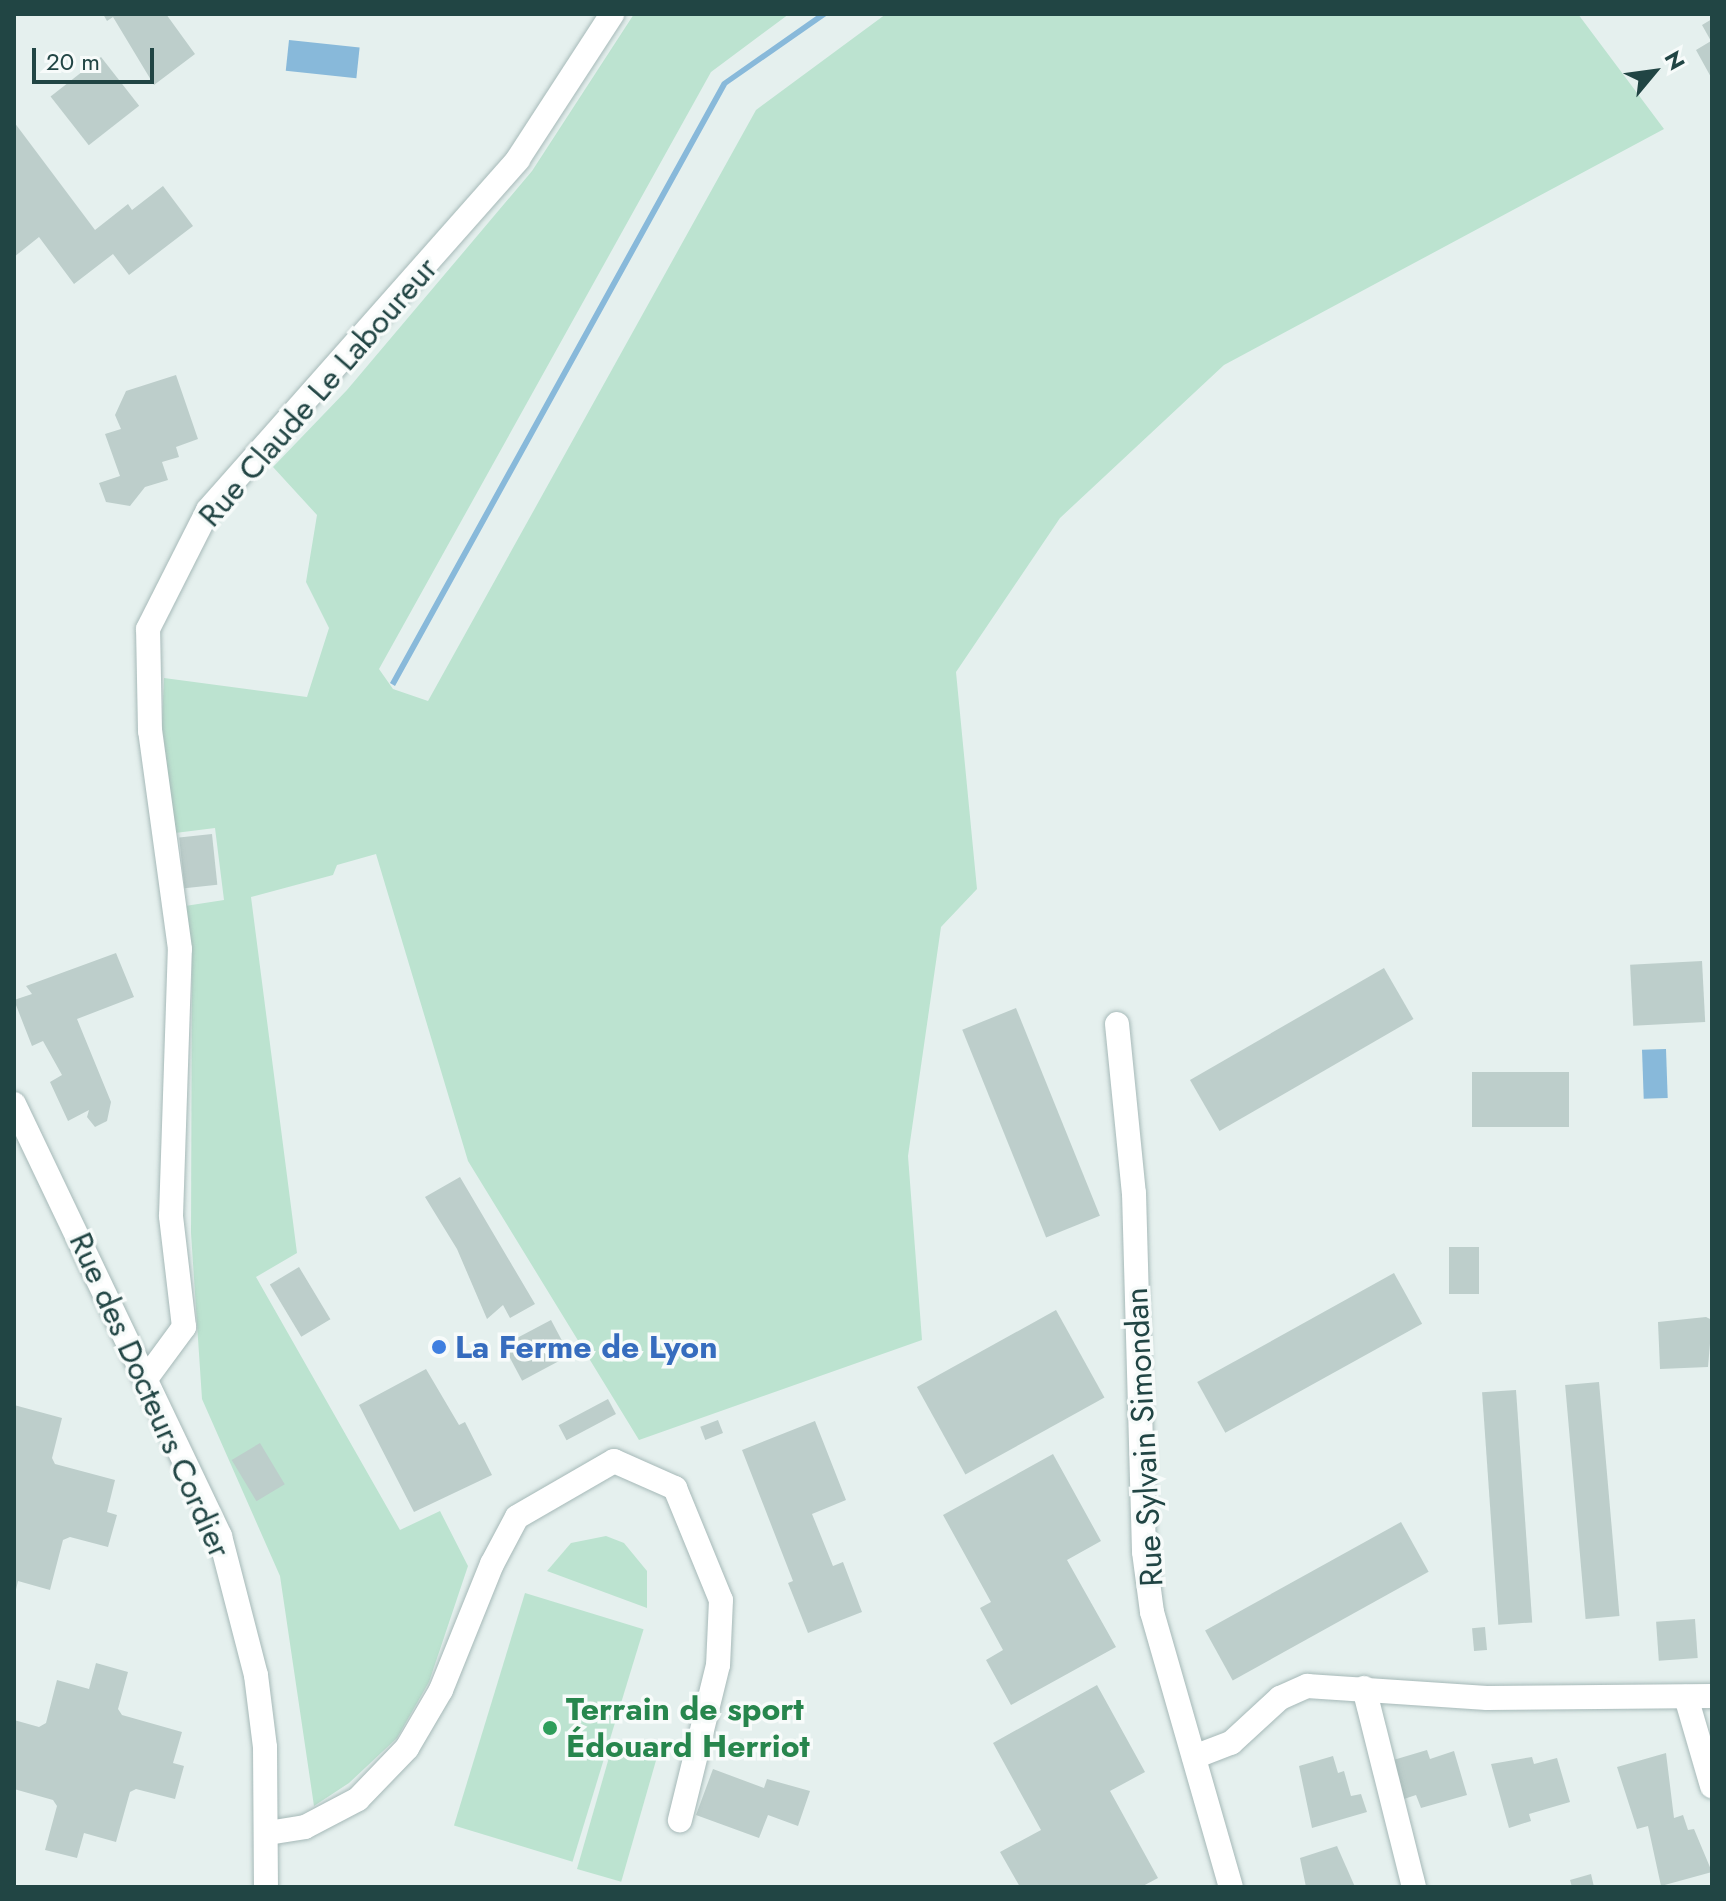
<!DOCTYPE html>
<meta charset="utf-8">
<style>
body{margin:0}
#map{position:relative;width:1726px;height:1901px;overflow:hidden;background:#e5f0ee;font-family:Jost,sans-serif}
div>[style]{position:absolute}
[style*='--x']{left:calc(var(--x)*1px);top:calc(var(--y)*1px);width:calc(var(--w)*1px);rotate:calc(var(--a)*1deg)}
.green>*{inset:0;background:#bce3d0;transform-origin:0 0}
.water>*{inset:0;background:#88b9da;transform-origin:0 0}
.building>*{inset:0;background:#bdcecb;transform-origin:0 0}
.roads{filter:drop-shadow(0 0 2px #a6b9b8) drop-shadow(0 0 2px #a6b9b8)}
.lane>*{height:24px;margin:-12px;padding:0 12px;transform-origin:12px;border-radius:12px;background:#fff}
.street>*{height:24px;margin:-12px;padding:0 12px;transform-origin:12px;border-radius:12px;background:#fff}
.secondary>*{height:24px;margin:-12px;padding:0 12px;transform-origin:12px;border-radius:12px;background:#fff}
.dots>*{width:22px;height:22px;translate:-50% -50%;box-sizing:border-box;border:4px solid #f7fbfa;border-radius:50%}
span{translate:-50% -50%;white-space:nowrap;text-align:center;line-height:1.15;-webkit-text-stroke:7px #f7fbfa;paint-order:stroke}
.street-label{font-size:32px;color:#214544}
.shop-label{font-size:32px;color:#366cbe;font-weight:700}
.left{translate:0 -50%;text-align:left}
.leisure-label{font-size:32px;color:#27864d;font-weight:700}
.frame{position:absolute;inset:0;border:16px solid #214544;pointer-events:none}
.north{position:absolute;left:1614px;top:32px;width:80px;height:80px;-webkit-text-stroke:6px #f7fbfa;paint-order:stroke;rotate:61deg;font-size:22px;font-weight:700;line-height:32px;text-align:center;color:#214544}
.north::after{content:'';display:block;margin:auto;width:28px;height:36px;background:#214544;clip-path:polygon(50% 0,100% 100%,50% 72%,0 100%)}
.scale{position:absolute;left:32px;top:48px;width:122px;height:36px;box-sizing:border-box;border:4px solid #214544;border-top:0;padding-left:10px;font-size:24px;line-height:28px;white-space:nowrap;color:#214544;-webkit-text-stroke:6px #f7fbfa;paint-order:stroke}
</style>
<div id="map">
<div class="green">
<div style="clip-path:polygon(634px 14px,789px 14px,711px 72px,379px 669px,393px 689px,428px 701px,756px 110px,886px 14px,1578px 14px,1664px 129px,1224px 365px,1060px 518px,956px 672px,977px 889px,941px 927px,908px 1156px,922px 1340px,639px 1440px,468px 1161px,376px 854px,337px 865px,333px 875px,251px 897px,297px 1253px,256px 1277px,400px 1530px,440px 1511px,468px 1566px,429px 1682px,397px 1738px,349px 1783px,314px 1806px,280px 1576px,202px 1399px,191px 1233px,192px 954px,185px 906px,224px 900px,215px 828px,175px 833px,162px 725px,164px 678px,307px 697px,329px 628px,306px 582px,317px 515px,273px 467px,347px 390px,532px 171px)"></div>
<div style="clip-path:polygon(606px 1536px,624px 1543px,647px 1571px,647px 1608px,547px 1571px,571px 1543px)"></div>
<div style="left:525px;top:1593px;width:124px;height:243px;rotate:17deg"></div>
<div style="left:612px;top:1747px;width:46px;height:127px;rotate:16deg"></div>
</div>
<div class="water">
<div style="clip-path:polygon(819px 14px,829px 14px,727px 85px,395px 686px,390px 683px,722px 82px)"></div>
<div style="left:289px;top:40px;width:71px;height:31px;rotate:6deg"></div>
<div style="left:1666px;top:1049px;width:49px;height:24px;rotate:88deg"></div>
</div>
<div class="building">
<div style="clip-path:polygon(103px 14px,166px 14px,195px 54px,154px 85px,113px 17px,107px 21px)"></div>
<div style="clip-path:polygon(1712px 19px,1712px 79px,1696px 50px,1711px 41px,1702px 25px)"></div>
<div style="left:101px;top:57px;width:62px;height:64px;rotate:52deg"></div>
<div style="clip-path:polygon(14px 122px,95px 230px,128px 204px,132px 210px,163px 186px,193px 226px,129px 275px,113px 254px,74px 284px,39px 237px,14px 257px)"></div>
<div style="clip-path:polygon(176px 375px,198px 439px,176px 447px,179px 457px,162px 462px,168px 480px,145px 487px,130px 506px,106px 502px,99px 483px,120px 476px,105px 434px,121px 429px,115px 415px,126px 391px)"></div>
<div style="left:212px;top:834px;width:51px;height:33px;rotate:84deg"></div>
<div style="clip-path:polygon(116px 953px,134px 997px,77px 1019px,111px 1102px,107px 1121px,95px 1127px,87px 1117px,89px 1110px,68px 1121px,50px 1082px,62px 1075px,43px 1041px,32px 1046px,14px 1000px,32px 994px,26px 986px)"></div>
<div style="left:1702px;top:961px;width:61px;height:72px;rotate:87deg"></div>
<div style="left:1384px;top:968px;width:59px;height:224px;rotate:60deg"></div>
<div style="left:1016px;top:1008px;width:224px;height:58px;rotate:68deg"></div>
<div style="left:1472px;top:1072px;width:97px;height:55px"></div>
<div style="clip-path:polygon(460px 1177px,535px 1304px,510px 1318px,503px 1305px,487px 1319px,457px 1249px,425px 1197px)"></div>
<div style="left:1479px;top:1247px;width:47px;height:30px;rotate:90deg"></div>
<div style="left:299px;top:1267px;width:61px;height:34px;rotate:59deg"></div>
<div style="left:1394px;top:1273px;width:58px;height:225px;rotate:61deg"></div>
<div style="left:1056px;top:1310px;width:100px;height:159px;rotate:61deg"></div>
<div style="clip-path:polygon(1706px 1317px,1712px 1320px,1708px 1367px,1660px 1369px,1658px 1322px)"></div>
<div style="left:551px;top:1320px;width:40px;height:54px;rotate:62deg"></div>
<div style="clip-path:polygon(426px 1369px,459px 1425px,465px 1422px,492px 1475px,414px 1512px,359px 1405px)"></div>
<div style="left:1599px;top:1382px;width:235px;height:34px;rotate:85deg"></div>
<div style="left:1516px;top:1390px;width:233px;height:34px;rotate:86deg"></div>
<div style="left:608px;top:1399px;width:17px;height:56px;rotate:62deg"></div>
<div style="clip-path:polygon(14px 1405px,62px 1418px,52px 1458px,55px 1464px,115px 1480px,107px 1512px,117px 1515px,108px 1547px,70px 1537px,63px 1540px,50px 1590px,18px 1581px,15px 1594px)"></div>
<div style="left:718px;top:1420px;width:14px;height:19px;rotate:69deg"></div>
<div style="clip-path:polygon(815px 1421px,846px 1500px,812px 1514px,833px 1566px,843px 1562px,862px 1612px,808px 1633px,788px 1583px,793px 1581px,742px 1450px)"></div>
<div style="left:260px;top:1443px;width:48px;height:33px;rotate:59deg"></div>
<div style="clip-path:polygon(1053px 1454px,1101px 1541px,1067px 1560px,1116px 1647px,1011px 1705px,986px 1660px,1003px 1650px,980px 1608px,991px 1602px,943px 1515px)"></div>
<div style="left:1401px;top:1522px;width:57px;height:224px;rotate:61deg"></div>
<div style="left:1695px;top:1619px;width:39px;height:39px;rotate:86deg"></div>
<div style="left:1485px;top:1627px;width:23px;height:13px;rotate:85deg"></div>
<div style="clip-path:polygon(96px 1663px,128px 1672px,118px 1709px,122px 1715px,182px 1732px,173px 1763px,184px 1766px,175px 1799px,136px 1789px,130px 1792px,116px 1842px,84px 1833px,77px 1858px,45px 1850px,57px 1806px,53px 1800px,14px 1789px,14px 1720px,39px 1727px,46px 1723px,57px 1680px,89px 1689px)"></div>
<div style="clip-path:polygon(1097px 1685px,1145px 1772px,1110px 1791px,1158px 1878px,1141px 1887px,1020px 1887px,1000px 1852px,1041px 1830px,993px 1743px)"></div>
<div style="clip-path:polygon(1427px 1750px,1430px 1759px,1454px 1751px,1467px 1795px,1421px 1808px,1416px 1795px,1401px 1800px,1390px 1761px)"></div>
<div style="clip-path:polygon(1666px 1753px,1674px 1818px,1683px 1815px,1688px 1830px,1694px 1829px,1712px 1872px,1661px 1886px,1648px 1826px,1637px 1829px,1617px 1767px)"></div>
<div style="clip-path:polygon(1333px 1756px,1338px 1773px,1344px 1771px,1351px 1796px,1361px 1794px,1367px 1812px,1312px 1828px,1299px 1766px)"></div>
<div style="clip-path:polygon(1532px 1757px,1534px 1764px,1557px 1758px,1570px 1802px,1529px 1814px,1531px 1821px,1509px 1828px,1491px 1764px)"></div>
<div style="clip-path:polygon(713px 1769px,764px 1788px,767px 1779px,810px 1791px,798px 1826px,768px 1815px,759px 1838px,696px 1815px)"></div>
<div style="clip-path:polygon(1337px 1846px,1355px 1887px,1306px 1887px,1300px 1858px)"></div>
<div style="clip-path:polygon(1591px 1874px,1594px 1887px,1572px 1887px,1570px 1880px)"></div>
</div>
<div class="roads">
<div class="lane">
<div style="--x:268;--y:1833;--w:37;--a:-9"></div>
<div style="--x:305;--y:1827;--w:60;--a:-27.8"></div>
<div style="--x:358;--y:1799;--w:71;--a:-46.1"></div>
<div style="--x:407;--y:1748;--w:67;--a:-59.6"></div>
<div style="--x:441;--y:1690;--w:136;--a:-68"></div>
<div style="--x:492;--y:1564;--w:53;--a:-62"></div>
<div style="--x:517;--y:1517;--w:112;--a:-30"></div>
<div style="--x:614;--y:1461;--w:67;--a:23.9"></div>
<div style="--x:675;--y:1488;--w:121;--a:67.7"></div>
<div style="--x:721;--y:1600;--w:65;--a:92.6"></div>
<div style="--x:718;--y:1665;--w:160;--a:103.8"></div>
</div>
<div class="street">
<div style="--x:1117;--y:1024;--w:170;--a:84.3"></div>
<div style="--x:1134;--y:1193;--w:359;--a:88.4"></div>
<div style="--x:1144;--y:1552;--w:61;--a:82.4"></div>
<div style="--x:1152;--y:1612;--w:286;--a:74"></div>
<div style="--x:148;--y:1376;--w:61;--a:-53.7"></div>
<div style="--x:184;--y:1327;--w:112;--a:-96.7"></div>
<div style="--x:171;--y:1216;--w:267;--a:-88.1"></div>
<div style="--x:180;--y:949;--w:220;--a:-97.8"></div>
<div style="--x:150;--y:731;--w:102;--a:-91.1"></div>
<div style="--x:148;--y:629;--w:133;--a:-63.2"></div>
<div style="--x:208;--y:510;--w:468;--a:-48.5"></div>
<div style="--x:518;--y:159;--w:173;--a:-57"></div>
<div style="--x:1364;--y:1688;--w:205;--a:75.9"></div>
<div style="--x:1686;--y:1697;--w:93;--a:73.7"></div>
<div style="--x:1194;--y:1757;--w:40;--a:-21"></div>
<div style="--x:1231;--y:1743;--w:67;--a:-42.6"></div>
<div style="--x:1280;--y:1698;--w:30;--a:-24"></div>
<div style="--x:1307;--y:1686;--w:180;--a:3.8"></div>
<div style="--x:1487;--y:1698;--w:225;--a:-0.5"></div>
</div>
<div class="secondary">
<div style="--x:14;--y:1104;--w:479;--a:64.5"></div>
<div style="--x:220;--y:1536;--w:144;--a:75.5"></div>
<div style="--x:256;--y:1675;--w:73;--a:82.9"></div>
<div style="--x:265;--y:1747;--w:140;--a:89.6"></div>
</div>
</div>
<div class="dots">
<div style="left:439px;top:1347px;background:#3f7fe0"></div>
<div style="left:550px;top:1728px;background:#2e9e5b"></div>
</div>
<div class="street-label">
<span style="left:318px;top:392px;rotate:-49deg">Rue Claude Le Laboureur</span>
<span style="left:150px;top:1395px;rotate:66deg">Rue des Docteurs Cordier</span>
<span style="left:1144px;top:1437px;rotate:-93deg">Rue Sylvain Simondan</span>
</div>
<div class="shop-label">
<span class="left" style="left:455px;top:1347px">La Ferme de Lyon</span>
</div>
<div class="leisure-label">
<span class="left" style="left:566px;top:1728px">Terrain de sport<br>Édouard Herriot</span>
</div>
<div class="frame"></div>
<div class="north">N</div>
<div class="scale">20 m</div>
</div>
